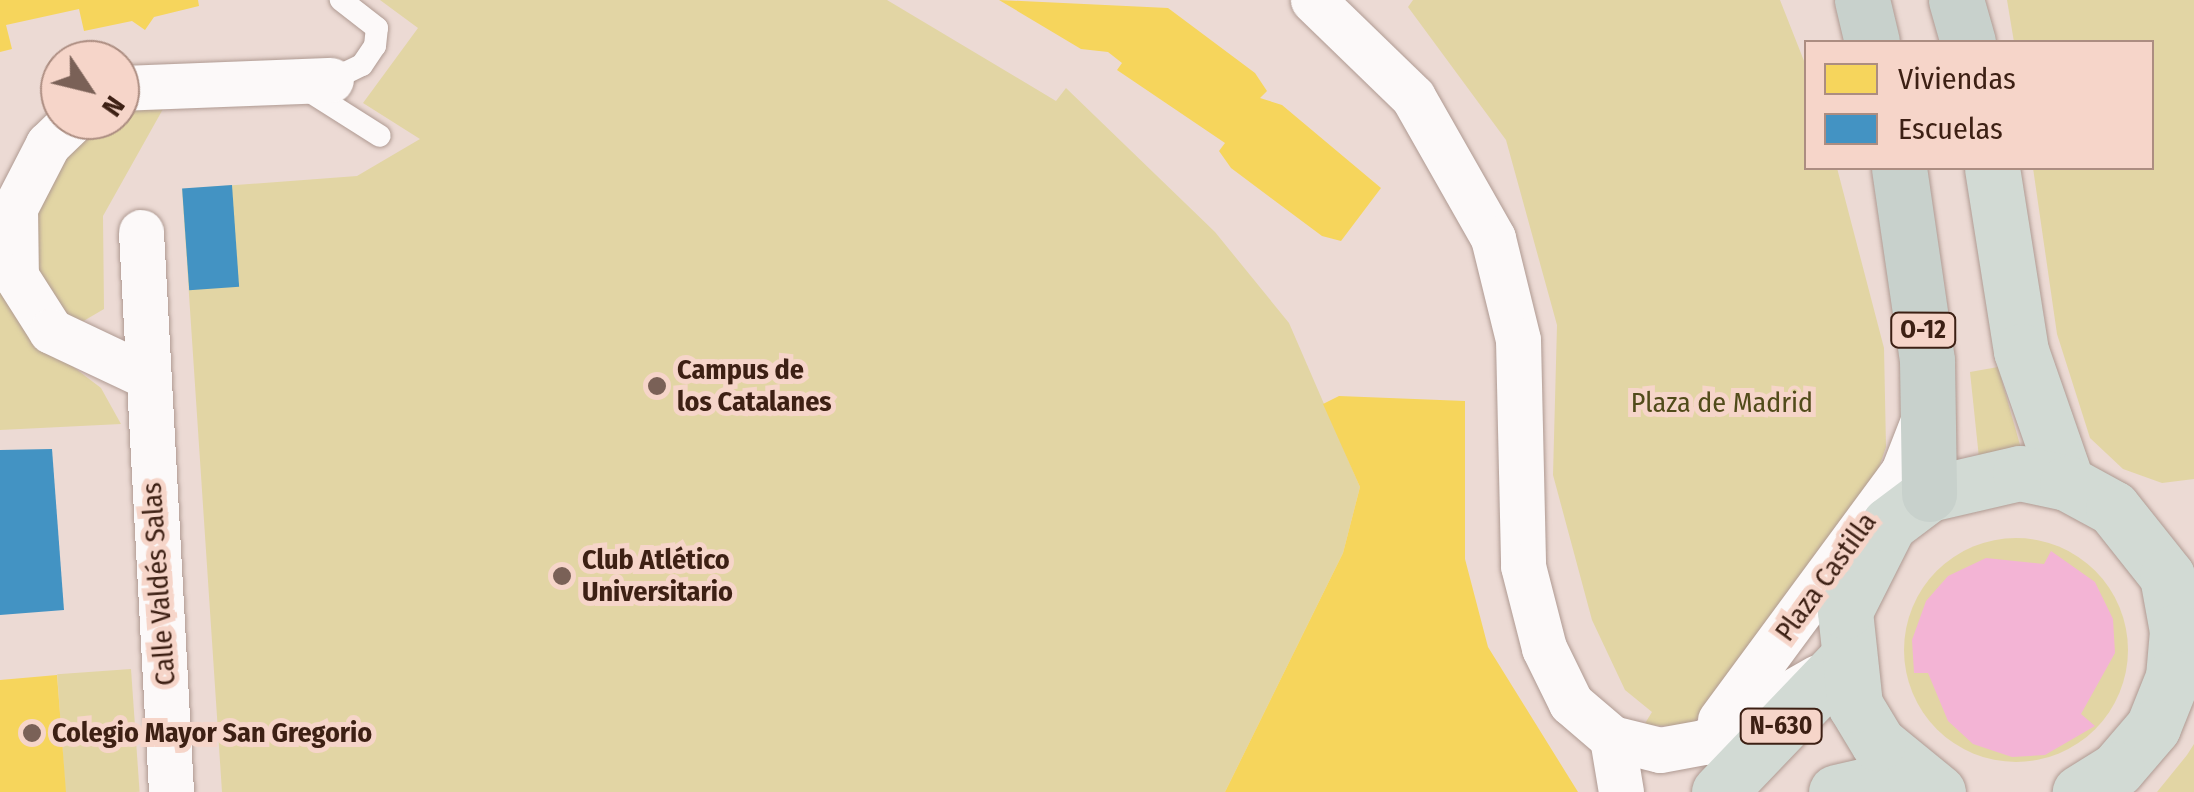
<!DOCTYPE html>
<meta charset="utf-8">
<style>
body{margin:0}
#map{position:relative;width:2194px;height:792px;overflow:hidden;background:#ecdad4;font-family:"Fira Sans Condensed",sans-serif}
div>[style]{position:absolute}
[style*='--x']{left:calc(var(--x)*1px);top:calc(var(--y)*1px);width:calc(var(--w)*1px);rotate:calc(var(--a)*1deg)}
.green>*{inset:0;background:#e2d5a4;transform-origin:0 0}
.round{border-radius:50%}
.water>*{inset:0;background:#f3b4d5}
.homes>*{inset:0;background:#f6d55c}
.schools>*{inset:0;background:#4393c3;transform-origin:0 0}
.roads{filter:drop-shadow(0 0 2px #af9a92) drop-shadow(0 0 2px #af9a92)}
.service>*{height:22px;margin:-11px;padding:0 11px;transform-origin:11px;border-radius:11px;background:#fcf9f9}
.minor>*{height:45px;margin:-22.5px;padding:0 22.5px;transform-origin:22.5px;border-radius:22.5px;background:#fcf9f9}
.trunk>*{height:55px;margin:-27.5px;padding:0 27.5px;transform-origin:27.5px;border-radius:27.5px;background:#d2dad4}
.motorway>*{height:55px;margin:-27.5px;padding:0 27.5px;transform-origin:27.5px;border-radius:27.5px;background:#c8d1cc}
.dots>*{width:28px;height:28px;translate:-50% -50%;box-sizing:border-box;border:5px solid #f6d5c9;border-radius:50%}
span{translate:-50% -50%;white-space:nowrap;text-align:center;line-height:1.15;-webkit-text-stroke:10px #f6d5c9;paint-order:stroke}
.shield-label span{padding:2px 8px;background:#f6d5c9;border:2px solid;border-radius:8px;-webkit-text-stroke-width:0}
.shield-label{font-size:25px;color:#3d2014;font-weight:700}
.poi-label{font-size:28px;color:#3d2014;font-weight:700}
.left{translate:0 -50%;text-align:left}
.park-label{font-size:28px;color:#514b1a}
.street-label{font-size:28px;color:#3d2014}
.legend{position:absolute;left:1804px;top:40px;width:350px;height:130px;box-sizing:border-box;background:#f6d5c9;border:2px solid #ac8d81;margin:0;padding:12px 18px;list-style:none;font-size:30px;color:#3d2014}
.legend li{display:flex;align-items:center;gap:20px;height:50px}
.legend b{width:50px;border:2px solid #ac8d81}
.north{position:absolute;left:40px;top:40px;width:100px;height:100px;box-sizing:border-box;background:#f6d5c9;border:2px solid #ac8d81;border-radius:50%;rotate:125deg;font-size:28px;font-weight:700;line-height:40px;text-align:center;color:#3d2014}
.north::after{content:'';display:block;margin:auto;width:35px;height:45px;background:#7a6157;clip-path:polygon(50% 0,100% 100%,50% 72%,0 100%)}
</style>
<div id="map">
<div class="green">
<div style="clip-path:polygon(380px 0,887px 0,1056px 101px,1066px 88px,1215px 232px,1289px 323px,1360px 487px,1343px 553px,1225px 792px,222px 792px,182px 189px,357px 176px,420px 139px,363px 103px,418px 28px)"></div>
<div style="clip-path:polygon(1413px 0,1780px 0,1806px 66px,1806px 168px,1837px 168px,1884px 348px,1886px 447px,1876px 476px,1691px 727px,1644px 725px,1652px 712px,1625px 690px,1592px 620px,1553px 475px,1557px 325px,1506px 140px,1408px 7px)"></div>
<div style="clip-path:polygon(2007px 0,2194px 0,2194px 479px,2162px 483px,2123px 469px,2090px 438px,2057px 334px,2033px 168px,2152px 168px,2152px 42px,2014px 42px)"></div>
<div style="clip-path:polygon(135px 102px,163px 109px,103px 216px,104px 309px,75px 326px,37px 280px,32px 225px,68px 152px)"></div>
<div style="clip-path:polygon(0 279px,25px 330px,101px 388px,121px 424px,0 430px)"></div>
<div style="clip-path:polygon(1998px 367px,2022px 452px,1979px 458px,1970px 372px)"></div>
<div class="round" style="left:1904px;top:538px;width:224px;height:224px"></div>
<div style="left:131px;top:669px;width:123px;height:74px;rotate:86deg"></div>
<div style="clip-path:polygon(2194px 744px,2194px 792px,2157px 792px,2187px 755px)"></div>
</div>
<div class="water">
<div style="clip-path:polygon(2051px 551px,2095px 582px,2113px 619px,2115px 653px,2081px 714px,2095px 726px,2045px 755px,2012px 757px,1973px 744px,1948px 721px,1928px 673px,1914px 673px,1912px 640px,1926px 601px,1948px 576px,1986px 558px,2044px 564px)"></div>
</div>
<div class="homes">
<div style="clip-path:polygon(0 0,198px 0,199px 6px,154px 17px,145px 30px,132px 21px,84px 31px,79px 9px,6px 25px,12px 49px,0 52px)"></div>
<div style="clip-path:polygon(999px 0,1168px 8px,1255px 73px,1267px 91px,1260px 98px,1282px 105px,1381px 188px,1341px 241px,1322px 236px,1231px 168px,1219px 151px,1225px 143px,1117px 70px,1122px 63px,1108px 52px,1081px 49px)"></div>
<div style="clip-path:polygon(1339px 396px,1465px 401px,1465px 559px,1488px 647px,1578px 792px,1225px 792px,1343px 553px,1360px 487px,1323px 404px)"></div>
<div style="clip-path:polygon(57px 675px,66px 792px,0 792px,0 680px)"></div>
</div>
<div class="schools">
<div style="left:232px;top:185px;width:102px;height:50px;rotate:86deg"></div>
<div style="clip-path:polygon(52px 449px,64px 610px,0 615px,0 450px)"></div>
</div>
<div class="roads">
<div class="service">
<div style="--x:331;--y:80;--w:34;--a:-26"></div>
<div style="--x:362;--y:65;--w:23;--a:-56"></div>
<div style="--x:375;--y:46;--w:18;--a:-84"></div>
<div style="--x:377;--y:28;--w:46;--a:-142.1"></div>
<div style="--x:301;--y:86;--w:93;--a:32.3"></div>
</div>
<div class="minor">
<div style="--x:1313;--y:0;--w:139;--a:44.1"></div>
<div style="--x:1413;--y:97;--w:162;--a:60.4"></div>
<div style="--x:1493;--y:238;--w:105;--a:76.2"></div>
<div style="--x:1518;--y:340;--w:226;--a:88.7"></div>
<div style="--x:1523;--y:566;--w:85;--a:75.6"></div>
<div style="--x:1544;--y:648;--w:61;--a:63.9"></div>
<div style="--x:1571;--y:703;--w:54;--a:40.5"></div>
<div style="--x:1612;--y:738;--w:49;--a:14"></div>
<div style="--x:1660;--y:750;--w:45;--a:-10.3"></div>
<div style="--x:1704;--y:742;--w:131;--a:-29.7"></div>
<div style="--x:120;--y:88;--w:211;--a:-2.2"></div>
<div style="--x:73;--y:120;--w:35;--a:136"></div>
<div style="--x:48;--y:144;--w:72;--a:117.3"></div>
<div style="--x:15;--y:208;--w:68;--a:89.2"></div>
<div style="--x:16;--y:276;--w:65;--a:57.5"></div>
<div style="--x:51;--y:331;--w:105;--a:25.3"></div>
<div style="--x:141;--y:232;--w:561;--a:86.93"></div>
<div style="--x:1720;--y:720;--w:308;--a:-53.6"></div>
<div style="--x:1903;--y:472;--w:58;--a:-68.7"></div>
<div style="--x:1612;--y:738;--w:55;--a:80.5"></div>
</div>
<div class="trunk">
<div style="--x:1992;--y:168;--w:185;--a:81"></div>
<div style="--x:2021;--y:351;--w:140;--a:70.8"></div>
<div style="--x:1719;--y:792;--w:181;--a:-46.3"></div>
<div style="--x:1836;--y:792;--w:76;--a:-12.9"></div>
<div style="--x:1938;--y:792;--w:77;--a:-140.8"></div>
<div style="--x:1878;--y:743;--w:44;--a:-121.2"></div>
<div style="--x:1855;--y:705;--w:95;--a:-96.1"></div>
<div style="--x:1845;--y:611;--w:97;--a:-63.2"></div>
<div style="--x:1889;--y:524;--w:50;--a:-36.9"></div>
<div style="--x:1929;--y:494;--w:93;--a:-13"></div>
<div style="--x:2020;--y:473;--w:48;--a:12"></div>
<div style="--x:2067;--y:483;--w:52;--a:28.5"></div>
<div style="--x:2113;--y:508;--w:87;--a:51.5"></div>
<div style="--x:2167;--y:576;--w:56;--a:79.7"></div>
<div style="--x:2177;--y:631;--w:46;--a:95"></div>
<div style="--x:2173;--y:677;--w:54;--a:111.8"></div>
<div style="--x:2153;--y:727;--w:55;--a:130.6"></div>
<div style="--x:2117;--y:769;--w:44;--a:148.1"></div>
</div>
<div class="motorway">
<div style="--x:1862;--y:0;--w:43;--a:76.6"></div>
<div style="--x:1956;--y:0;--w:44;--a:74.1"></div>
<div style="--x:1899;--y:168;--w:195;--a:81.7"></div>
<div style="--x:1927;--y:361;--w:133;--a:89.1"></div>
</div>
</div>
<div class="dots">
<div style="left:657px;top:386px;background:#7a6157"></div>
<div style="left:562px;top:576px;background:#7a6157"></div>
<div style="left:32px;top:733px;background:#7a6157"></div>
</div>
<div class="shield-label">
<span style="left:1923px;top:330px">O-12</span>
<span style="left:1781px;top:726px">N-630</span>
</div>
<div class="poi-label">
<span class="left" style="left:677px;top:386px">Campus de<br>los Catalanes</span>
<span class="left" style="left:582px;top:576px">Club Atlético<br>Universitario</span>
<span class="left" style="left:52px;top:733px">Colegio Mayor San Gregorio</span>
</div>
<div class="park-label">
<span style="left:1722px;top:403px">Plaza de Madrid</span>
</div>
<div class="street-label">
<span style="left:1826px;top:577px;rotate:-54deg">Plaza Castilla</span>
<span style="left:159px;top:584px;rotate:-94deg">Calle Valdés Salas</span>
</div>
<ul class="legend">
<li><b style="height:28px;background:#f6d55c"></b>Viviendas</li>
<li><b style="height:28px;background:#4393c3"></b>Escuelas</li>
</ul>
<div class="north">N</div>
</div>
